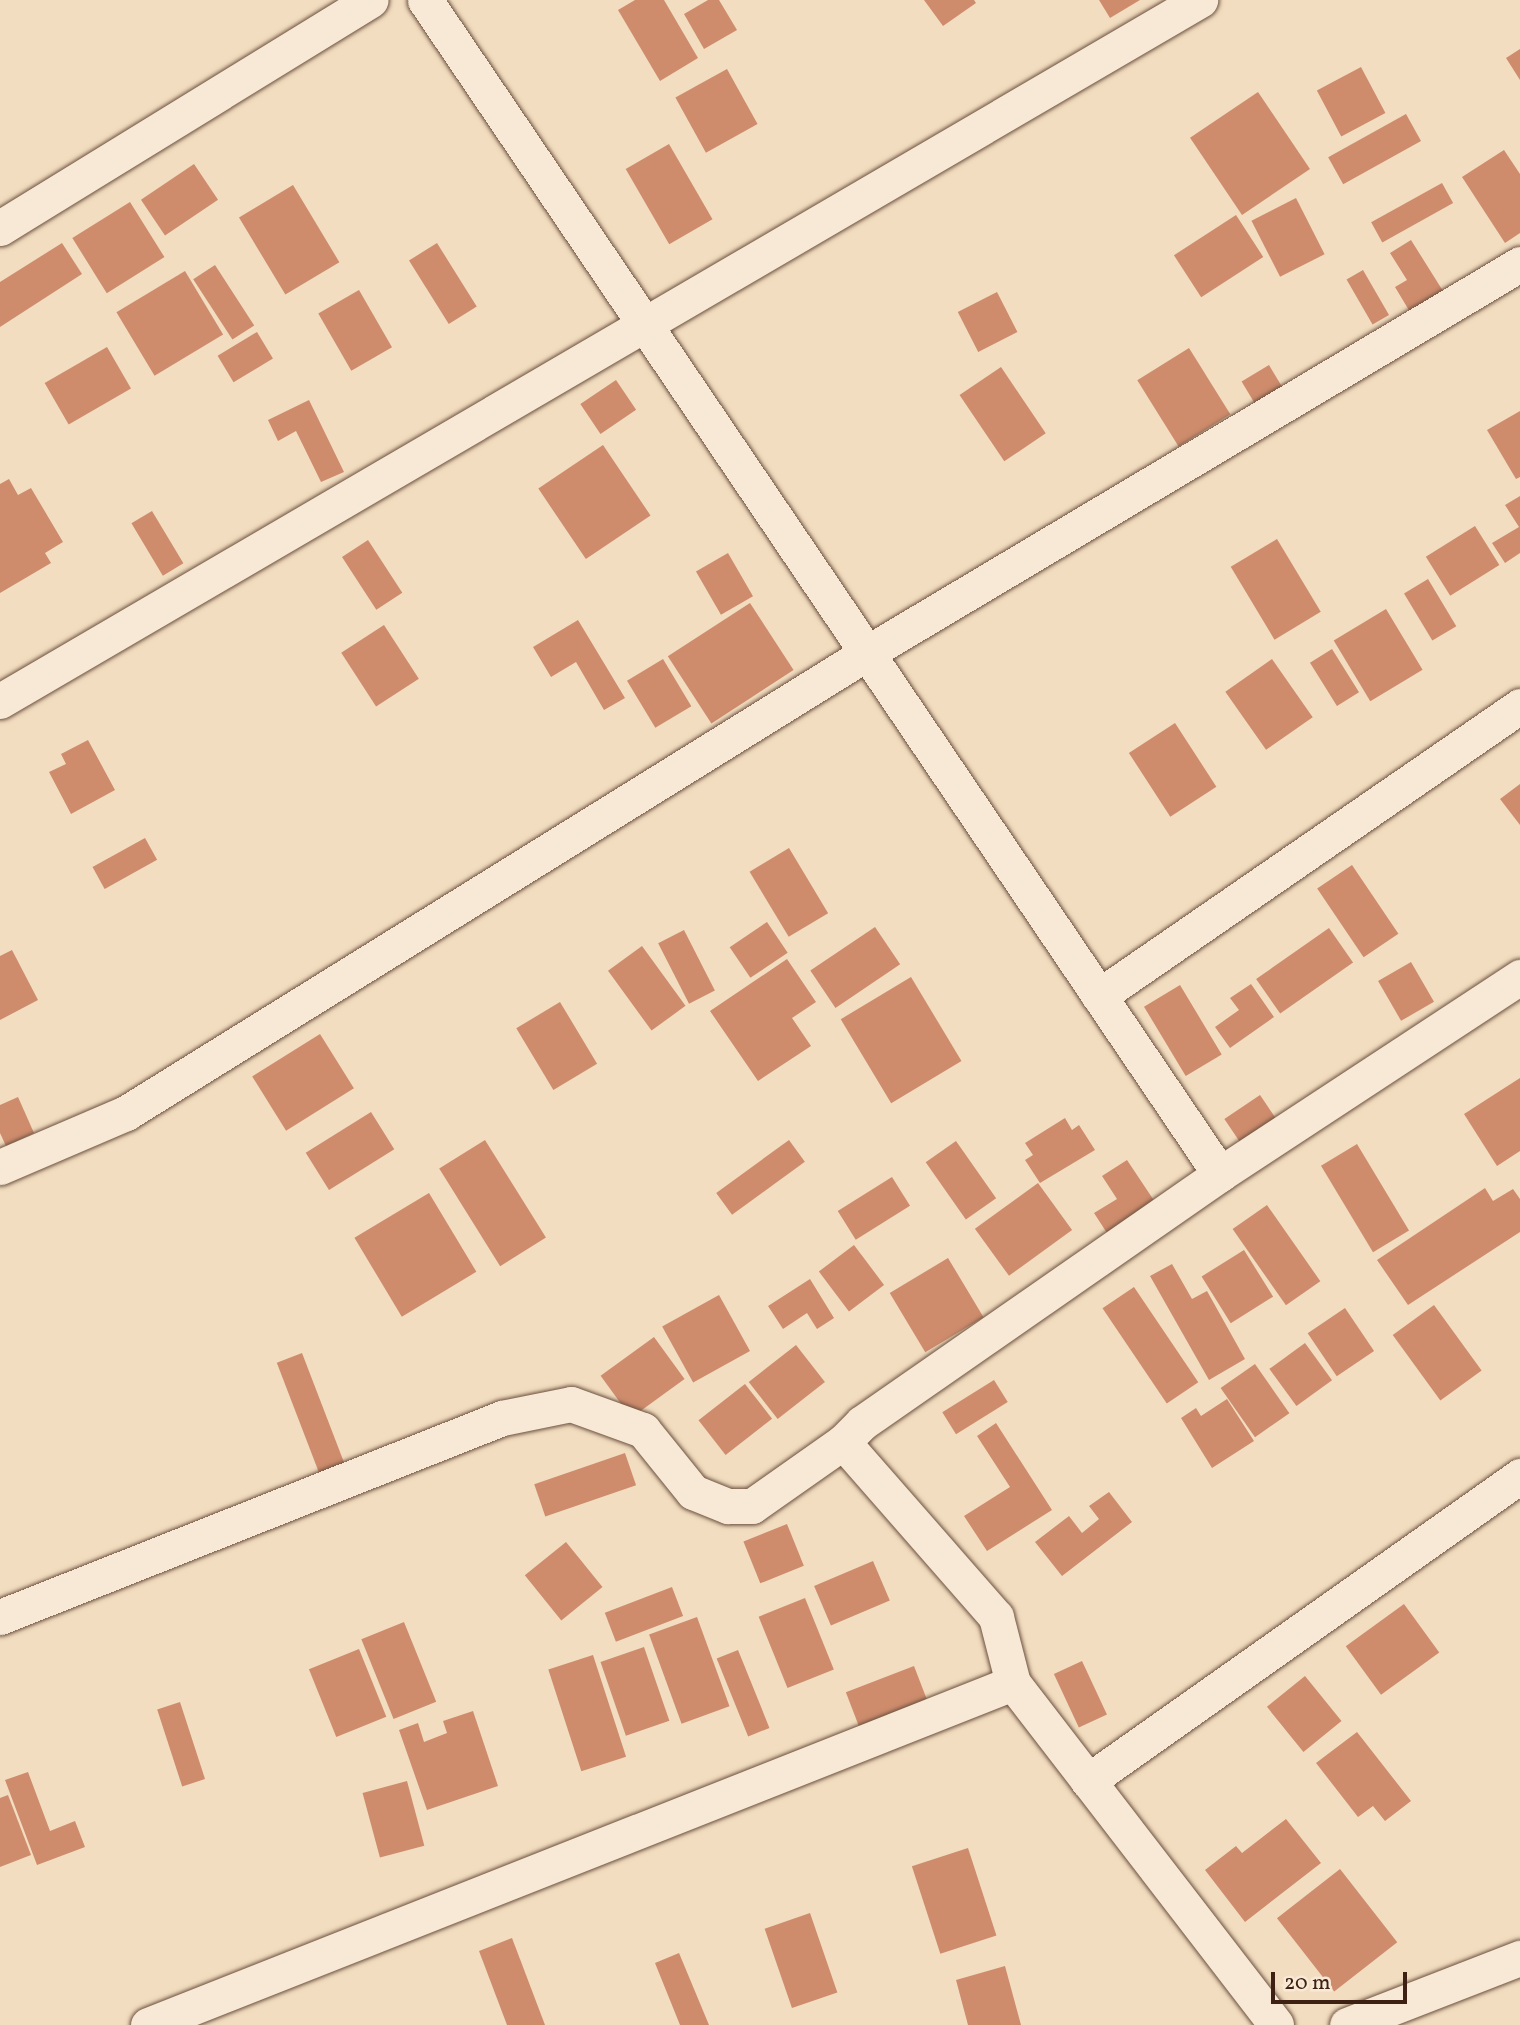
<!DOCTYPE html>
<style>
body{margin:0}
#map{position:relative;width:1520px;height:2025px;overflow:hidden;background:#f2ddc0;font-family:Vollkorn,serif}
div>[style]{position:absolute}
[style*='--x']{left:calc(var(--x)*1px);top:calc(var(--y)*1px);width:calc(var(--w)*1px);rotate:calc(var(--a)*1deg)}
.building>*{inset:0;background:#ce8c6d;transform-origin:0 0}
.roads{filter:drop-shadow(0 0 2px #6c503e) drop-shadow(0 0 2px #6c503e)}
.minor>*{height:35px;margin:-17.5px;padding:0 17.5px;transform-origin:17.5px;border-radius:17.5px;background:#f7e9d6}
span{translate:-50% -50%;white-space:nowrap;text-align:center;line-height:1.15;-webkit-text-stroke:6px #f7e9d6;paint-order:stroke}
.scale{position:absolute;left:1271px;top:1972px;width:136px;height:32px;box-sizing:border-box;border:4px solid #3f2113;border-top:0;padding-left:9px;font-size:21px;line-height:24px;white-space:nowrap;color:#3f2113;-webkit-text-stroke:5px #f7e9d6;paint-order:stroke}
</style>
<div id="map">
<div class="building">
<div style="clip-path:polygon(635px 0,664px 0,698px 58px,660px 81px,618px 10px)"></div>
<div style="clip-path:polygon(708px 0,719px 0,737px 30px,704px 49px,684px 14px)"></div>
<div style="clip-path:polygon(924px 0,974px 0,976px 3px,943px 26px)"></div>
<div style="clip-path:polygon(1099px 0,1140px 0,1110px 18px)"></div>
<div style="clip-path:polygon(1520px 49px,1520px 80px,1506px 58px)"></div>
<div style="left:1361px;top:67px;width:52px;height:50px;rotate:62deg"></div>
<div style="left:727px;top:69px;width:63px;height:59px;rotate:61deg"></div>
<div style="left:1258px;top:92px;width:93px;height:82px;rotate:56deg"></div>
<div style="left:1406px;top:114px;width:31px;height:89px;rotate:61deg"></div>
<div style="left:669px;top:144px;width:87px;height:50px;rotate:60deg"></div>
<div style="clip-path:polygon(1504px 150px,1520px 174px,1520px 233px,1505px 243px,1462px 177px)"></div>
<div style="left:194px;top:164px;width:43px;height:64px;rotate:56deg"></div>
<div style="left:1442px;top:183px;width:23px;height:81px;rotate:61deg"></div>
<div style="left:293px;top:185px;width:90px;height:63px;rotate:59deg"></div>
<div style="left:1296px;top:198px;width:63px;height:50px;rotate:63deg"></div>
<div style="left:130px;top:202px;width:65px;height:68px;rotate:58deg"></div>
<div style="left:1236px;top:215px;width:50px;height:74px;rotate:57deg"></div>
<div style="clip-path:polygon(1411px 240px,1443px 291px,1410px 312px,1395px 287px,1407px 280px,1390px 253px)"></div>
<div style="clip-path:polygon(62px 243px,82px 274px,0 327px,0 282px)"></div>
<div style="left:437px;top:243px;width:75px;height:33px;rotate:58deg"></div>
<div style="left:215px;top:265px;width:72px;height:26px;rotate:57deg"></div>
<div style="left:1363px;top:270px;width:52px;height:19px;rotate:60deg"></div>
<div style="left:185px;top:271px;width:74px;height:80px;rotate:59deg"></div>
<div style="left:359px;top:290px;width:66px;height:47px;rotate:60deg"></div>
<div style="left:997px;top:292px;width:45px;height:44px;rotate:63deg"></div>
<div style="left:257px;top:332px;width:31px;height:46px;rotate:59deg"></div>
<div style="left:107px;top:347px;width:48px;height:72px;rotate:60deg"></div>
<div style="left:1189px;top:348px;width:78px;height:61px;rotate:58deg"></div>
<div style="left:1269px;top:365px;width:26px;height:32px;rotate:59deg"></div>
<div style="left:1001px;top:367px;width:80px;height:50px;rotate:56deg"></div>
<div style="left:616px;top:380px;width:36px;height:43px;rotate:56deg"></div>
<div style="clip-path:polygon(309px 400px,344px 472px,321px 482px,296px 431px,278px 441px,268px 420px)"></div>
<div style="clip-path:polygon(1520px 411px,1520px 477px,1516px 479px,1487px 430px)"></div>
<div style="left:603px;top:445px;width:85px;height:78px;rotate:56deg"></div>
<div style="clip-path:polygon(9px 479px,18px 495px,31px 488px,63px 542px,45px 553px,51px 563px,0 593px,0 484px)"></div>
<div style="clip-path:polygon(1520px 496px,1520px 553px,1505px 563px,1492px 543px,1519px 527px,1505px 505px)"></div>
<div style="left:152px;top:511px;width:61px;height:24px;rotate:59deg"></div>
<div style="left:1475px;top:526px;width:46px;height:58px;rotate:58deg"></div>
<div style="left:1277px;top:539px;width:85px;height:54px;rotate:59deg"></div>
<div style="left:368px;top:540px;width:63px;height:31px;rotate:57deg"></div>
<div style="left:728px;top:553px;width:50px;height:37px;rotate:60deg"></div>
<div style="left:1428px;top:579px;width:55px;height:28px;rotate:59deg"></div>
<div style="left:750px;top:603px;width:80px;height:98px;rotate:57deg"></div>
<div style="left:1386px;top:609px;width:71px;height:61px;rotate:59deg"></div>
<div style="clip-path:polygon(578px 620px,625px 698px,604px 710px,576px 662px,551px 677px,533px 647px)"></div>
<div style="left:384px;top:625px;width:64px;height:51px;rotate:57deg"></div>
<div style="left:1332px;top:649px;width:51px;height:26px;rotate:58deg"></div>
<div style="left:663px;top:659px;width:55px;height:42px;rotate:59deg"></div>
<div style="left:1272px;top:659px;width:71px;height:57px;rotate:55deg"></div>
<div style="left:1175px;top:723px;width:76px;height:55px;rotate:57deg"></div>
<div style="clip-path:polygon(88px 740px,115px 790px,71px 814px,49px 772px,66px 764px,61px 754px)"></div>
<div style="clip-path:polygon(1520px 784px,1520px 825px,1500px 799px)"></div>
<div style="left:145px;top:838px;width:25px;height:60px;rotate:61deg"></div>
<div style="left:789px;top:848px;width:76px;height:46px;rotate:59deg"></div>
<div style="left:1352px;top:865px;width:83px;height:42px;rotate:56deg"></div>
<div style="left:767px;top:922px;width:37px;height:45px;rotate:56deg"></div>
<div style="left:875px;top:927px;width:45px;height:78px;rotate:56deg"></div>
<div style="left:1329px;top:928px;width:42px;height:89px;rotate:55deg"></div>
<div style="left:684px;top:930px;width:68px;height:29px;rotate:63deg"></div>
<div style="left:642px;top:946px;width:74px;height:42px;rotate:54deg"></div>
<div style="clip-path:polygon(12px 950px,38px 1000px,0 1020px,0 956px)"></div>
<div style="clip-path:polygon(787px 959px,816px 1002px,792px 1018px,811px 1046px,758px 1081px,710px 1011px)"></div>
<div style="left:1411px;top:962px;width:46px;height:38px;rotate:60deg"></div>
<div style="left:911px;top:977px;width:98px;height:82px;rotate:59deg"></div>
<div style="clip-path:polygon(1251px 984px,1274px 1017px,1230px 1048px,1215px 1027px,1239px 1010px,1230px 998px)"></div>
<div style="left:1180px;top:985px;width:81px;height:42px;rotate:59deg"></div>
<div style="left:560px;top:1002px;width:72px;height:51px;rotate:59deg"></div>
<div style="left:320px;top:1034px;width:64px;height:80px;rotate:58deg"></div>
<div style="clip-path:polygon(1520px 1078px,1520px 1151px,1497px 1166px,1464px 1114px)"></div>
<div style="left:1260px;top:1095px;width:32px;height:43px;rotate:56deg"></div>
<div style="clip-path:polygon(18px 1097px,34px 1133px,6px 1146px,0 1133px,0 1105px)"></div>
<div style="left:371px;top:1112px;width:44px;height:77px;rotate:58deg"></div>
<div style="clip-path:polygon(1065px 1118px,1072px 1130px,1079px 1125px,1095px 1150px,1040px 1183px,1025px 1160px,1033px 1155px,1025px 1143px)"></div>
<div style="left:485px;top:1140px;width:115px;height:54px;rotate:58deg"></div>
<div style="left:789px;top:1140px;width:27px;height:90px;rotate:54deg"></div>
<div style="left:956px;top:1141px;width:70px;height:37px;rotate:55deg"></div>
<div style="left:1357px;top:1144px;width:101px;height:42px;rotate:59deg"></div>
<div style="clip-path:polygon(1127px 1160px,1155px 1202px,1107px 1233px,1094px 1213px,1117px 1199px,1102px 1176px)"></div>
<div style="left:892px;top:1177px;width:34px;height:64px;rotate:58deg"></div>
<div style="left:1038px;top:1183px;width:58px;height:78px;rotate:54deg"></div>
<div style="clip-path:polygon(1485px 1188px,1493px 1201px,1513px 1189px,1520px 1199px,1520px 1232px,1408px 1305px,1377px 1260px)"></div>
<div style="left:429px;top:1193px;width:92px;height:87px;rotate:59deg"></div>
<div style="left:1267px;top:1205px;width:93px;height:42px;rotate:55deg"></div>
<div style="left:854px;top:1245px;width:50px;height:44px;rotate:53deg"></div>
<div style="left:1244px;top:1250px;width:55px;height:50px;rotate:58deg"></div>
<div style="left:948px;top:1258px;width:69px;height:68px;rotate:59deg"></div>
<div style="clip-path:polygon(1172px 1264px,1192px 1299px,1207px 1291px,1245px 1359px,1209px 1380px,1150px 1276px)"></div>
<div style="clip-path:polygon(810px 1279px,834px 1318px,817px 1329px,807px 1313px,783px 1329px,768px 1306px)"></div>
<div style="left:1134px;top:1287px;width:115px;height:38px;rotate:56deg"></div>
<div style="left:719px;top:1295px;width:64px;height:65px;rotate:61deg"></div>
<div style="left:1434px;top:1305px;width:81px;height:51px;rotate:54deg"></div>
<div style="left:1345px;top:1308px;width:52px;height:45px;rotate:56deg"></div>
<div style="left:654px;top:1337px;width:52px;height:66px;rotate:54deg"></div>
<div style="left:1305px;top:1343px;width:46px;height:44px;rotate:54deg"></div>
<div style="left:796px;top:1345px;width:47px;height:60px;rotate:52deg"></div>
<div style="left:302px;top:1353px;width:124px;height:27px;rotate:69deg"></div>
<div style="left:1255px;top:1364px;width:60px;height:42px;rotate:55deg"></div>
<div style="left:994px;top:1380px;width:26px;height:61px;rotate:58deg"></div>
<div style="left:745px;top:1384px;width:44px;height:59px;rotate:52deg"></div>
<div style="clip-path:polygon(1227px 1399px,1254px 1441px,1212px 1468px,1181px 1418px,1196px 1408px,1201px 1416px)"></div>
<div style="clip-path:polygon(996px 1423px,1052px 1510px,987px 1551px,964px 1516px,1010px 1487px,977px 1436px)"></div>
<div style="left:625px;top:1453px;width:34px;height:96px;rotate:71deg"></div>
<div style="clip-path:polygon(1109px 1492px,1132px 1522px,1062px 1576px,1035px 1542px,1069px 1516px,1082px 1533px,1099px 1519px,1089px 1506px)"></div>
<div style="left:787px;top:1524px;width:45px;height:47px;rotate:68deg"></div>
<div style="left:566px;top:1542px;width:58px;height:53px;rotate:51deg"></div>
<div style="left:873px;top:1561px;width:43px;height:64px;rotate:67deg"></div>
<div style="left:672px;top:1587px;width:31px;height:72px;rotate:69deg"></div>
<div style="left:805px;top:1598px;width:77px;height:50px;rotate:68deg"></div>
<div style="left:1404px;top:1604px;width:60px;height:72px;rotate:54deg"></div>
<div style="left:697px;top:1617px;width:95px;height:51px;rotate:70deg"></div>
<div style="left:404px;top:1622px;width:86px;height:46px;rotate:68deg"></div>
<div style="left:644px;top:1647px;width:78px;height:46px;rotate:71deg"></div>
<div style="left:359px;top:1649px;width:73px;height:54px;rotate:68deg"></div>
<div style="left:738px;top:1650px;width:84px;height:23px;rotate:68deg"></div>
<div style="left:593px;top:1655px;width:107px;height:47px;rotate:72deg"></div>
<div style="left:1082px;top:1661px;width:59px;height:31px;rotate:65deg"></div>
<div style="left:914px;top:1666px;width:40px;height:73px;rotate:69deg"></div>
<div style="left:1305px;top:1676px;width:58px;height:49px;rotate:51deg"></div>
<div style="left:180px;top:1702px;width:81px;height:24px;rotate:72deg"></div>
<div style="clip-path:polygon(473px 1711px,498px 1786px,427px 1810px,399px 1730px,418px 1723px,424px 1742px,447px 1733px,443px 1721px)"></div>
<div style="clip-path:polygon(1357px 1732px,1411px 1801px,1385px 1821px,1373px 1806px,1358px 1817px,1316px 1763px)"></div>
<div style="clip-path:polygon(28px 1772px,50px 1831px,75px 1821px,85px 1847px,37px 1865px,5px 1780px)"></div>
<div style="left:407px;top:1781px;width:67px;height:46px;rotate:75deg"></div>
<div style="clip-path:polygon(8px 1795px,31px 1855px,0 1867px,0 1798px)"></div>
<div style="clip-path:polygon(1286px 1819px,1321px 1863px,1245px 1922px,1205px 1870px,1236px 1846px,1242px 1853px)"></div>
<div style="left:968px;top:1848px;width:92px;height:59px;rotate:72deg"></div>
<div style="left:1340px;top:1869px;width:93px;height:80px;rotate:52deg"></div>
<div style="left:810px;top:1913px;width:84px;height:48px;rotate:71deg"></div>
<div style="clip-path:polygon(512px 1938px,545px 2025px,507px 2025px,479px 1951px)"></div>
<div style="clip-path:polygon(679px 1953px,709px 2025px,680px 2025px,655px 1963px)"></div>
<div style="clip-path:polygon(1005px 1966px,1021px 2025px,968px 2025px,956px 1980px)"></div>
</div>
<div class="roads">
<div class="minor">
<div style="--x:425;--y:0;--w:1418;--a:55.9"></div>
<div style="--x:0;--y:228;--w:435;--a:-31.6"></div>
<div style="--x:0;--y:701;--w:1390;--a:-30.29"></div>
<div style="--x:1099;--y:996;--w:511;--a:-34.56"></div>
<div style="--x:0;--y:1167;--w:137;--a:-23.2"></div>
<div style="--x:126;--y:1113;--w:872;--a:-31.83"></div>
<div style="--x:867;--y:653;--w:760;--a:-30.78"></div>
<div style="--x:843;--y:1442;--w:232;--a:48.8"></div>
<div style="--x:996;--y:1617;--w:68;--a:75.6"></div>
<div style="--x:1013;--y:1683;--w:431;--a:52.4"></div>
<div style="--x:0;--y:1617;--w:540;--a:-21.62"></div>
<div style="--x:502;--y:1418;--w:70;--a:-11.5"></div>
<div style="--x:571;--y:1404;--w:77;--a:19.9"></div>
<div style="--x:643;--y:1430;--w:80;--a:51.1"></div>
<div style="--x:693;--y:1492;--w:38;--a:22"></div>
<div style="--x:728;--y:1506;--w:24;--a:0"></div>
<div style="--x:752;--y:1506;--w:111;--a:-35.1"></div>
<div style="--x:843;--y:1442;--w:27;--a:-45"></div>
<div style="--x:862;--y:1423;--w:436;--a:-34.8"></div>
<div style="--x:1220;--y:1174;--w:359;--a:-33.3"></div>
<div style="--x:1088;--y:1781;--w:529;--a:-35.22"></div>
<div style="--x:148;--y:2025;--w:930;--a:-21.57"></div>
<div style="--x:1347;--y:2025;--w:186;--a:-21.2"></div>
</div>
</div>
<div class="scale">20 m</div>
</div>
